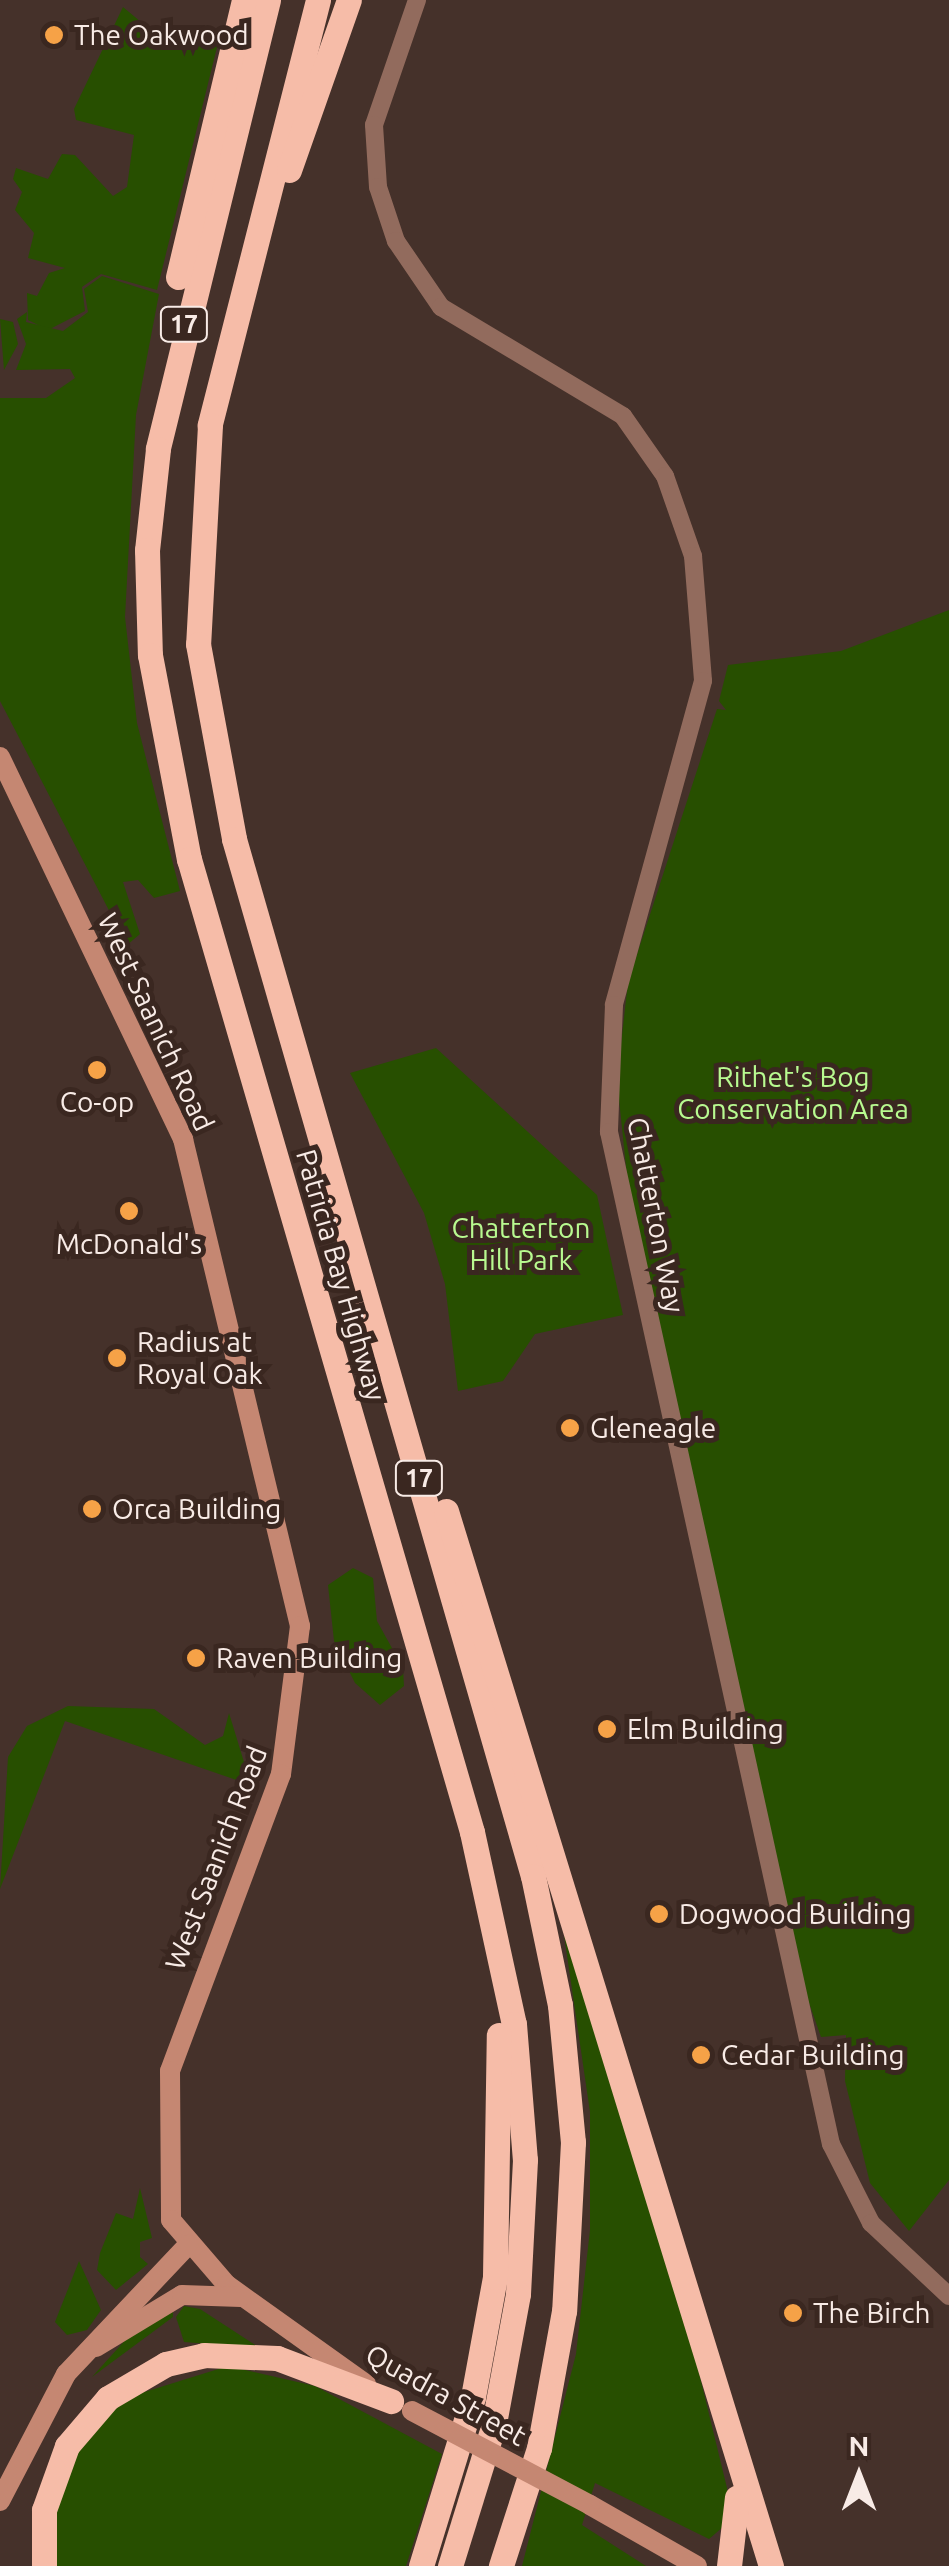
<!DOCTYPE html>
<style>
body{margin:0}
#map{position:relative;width:949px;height:2566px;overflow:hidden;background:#45312a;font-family:Ubuntu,sans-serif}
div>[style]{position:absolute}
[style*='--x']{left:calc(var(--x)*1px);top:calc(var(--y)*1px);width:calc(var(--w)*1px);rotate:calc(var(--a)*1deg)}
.green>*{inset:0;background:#274f00}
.tertiary>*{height:18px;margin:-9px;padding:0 9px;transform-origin:9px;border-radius:9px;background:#926b5d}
.secondary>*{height:20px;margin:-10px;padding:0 10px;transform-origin:10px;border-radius:10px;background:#c58772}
.motorway>*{height:25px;margin:-12.5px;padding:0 12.5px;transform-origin:12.5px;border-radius:12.5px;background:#f6bca8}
.secondary-bridge>*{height:20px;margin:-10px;padding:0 10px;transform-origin:10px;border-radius:10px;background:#c58772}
.dots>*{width:28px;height:28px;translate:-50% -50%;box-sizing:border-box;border:5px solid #3a2720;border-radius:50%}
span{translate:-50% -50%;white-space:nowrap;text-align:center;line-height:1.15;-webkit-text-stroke:10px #3a2720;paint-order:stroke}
.shield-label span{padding:2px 8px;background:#3a2720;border:2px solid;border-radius:8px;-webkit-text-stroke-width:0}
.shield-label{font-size:25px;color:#f8ebe6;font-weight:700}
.poi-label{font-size:28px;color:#f8ebe6}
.left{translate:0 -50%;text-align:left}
.street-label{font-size:28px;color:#f8ebe6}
.park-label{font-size:28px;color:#b8fa90}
.north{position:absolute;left:809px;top:2426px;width:100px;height:100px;-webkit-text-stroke:8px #3a2720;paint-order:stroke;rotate:0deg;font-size:28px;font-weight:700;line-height:40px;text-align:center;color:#f8ebe6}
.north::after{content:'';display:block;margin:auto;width:35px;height:45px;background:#f8ebe6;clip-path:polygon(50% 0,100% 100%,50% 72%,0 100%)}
</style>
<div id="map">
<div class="green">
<div style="clip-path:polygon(123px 7px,153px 32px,188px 42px,221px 31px,157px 290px,101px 274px,82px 287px,85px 311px,48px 330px,28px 320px,27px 293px,37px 296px,49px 273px,65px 268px,28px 258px,34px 233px,15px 210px,22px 192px,13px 179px,16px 168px,48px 179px,62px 154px,75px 155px,113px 196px,127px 187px,134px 135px,76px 120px,74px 109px)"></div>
<div style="clip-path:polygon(102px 276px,159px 294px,136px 415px,125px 617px,137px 723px,180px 891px,154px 898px,138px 880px,123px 882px,140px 934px,127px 945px,0 701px,0 398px,46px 398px,75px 378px,70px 369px,16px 370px,26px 344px,17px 319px,27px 312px,26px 322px,63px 331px,88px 312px,84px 289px)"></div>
<div style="clip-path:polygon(0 319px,13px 322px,18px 344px,4px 370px)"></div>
<div style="clip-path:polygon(949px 610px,949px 2180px,909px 2231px,870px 2183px,845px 2081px,846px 2035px,821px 2037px,807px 1997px,628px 1186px,617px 1080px,628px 982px,717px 709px,726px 710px,719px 701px,728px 665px,841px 651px)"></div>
<div style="clip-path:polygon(436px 1048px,597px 1195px,623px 1315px,535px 1334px,503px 1381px,458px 1391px,445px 1284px,424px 1213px,350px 1073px)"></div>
<div style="clip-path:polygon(353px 1568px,373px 1578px,377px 1621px,403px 1668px,404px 1686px,380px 1705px,355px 1683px,334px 1641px,328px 1585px)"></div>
<div style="clip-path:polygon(68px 1706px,154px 1709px,205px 1745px,223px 1736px,229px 1713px,251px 1785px,65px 1721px,0 1889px,8px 1757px,27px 1726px)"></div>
<div style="clip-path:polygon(564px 1935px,680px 2295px,727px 2488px,730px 2521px,709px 2539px,595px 2483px,582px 2525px,646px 2566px,522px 2566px,576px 2354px,590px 2230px,590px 2112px)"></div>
<div style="clip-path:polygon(140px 2188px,152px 2238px,140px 2242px,140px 2257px,148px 2264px,116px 2290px,97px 2270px,100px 2253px,116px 2213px,133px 2219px)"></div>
<div style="clip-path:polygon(79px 2261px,101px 2310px,87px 2330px,67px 2335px,55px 2322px)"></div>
<div style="clip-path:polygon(184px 2306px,200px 2309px,260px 2348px,184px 2342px,176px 2317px)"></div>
<div style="clip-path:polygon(173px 2312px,173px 2317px,92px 2377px,137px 2327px)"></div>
<div style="clip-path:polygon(228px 2366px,315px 2386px,442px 2454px,406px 2566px,53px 2566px,56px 2500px,73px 2455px,122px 2399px)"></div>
</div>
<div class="tertiary">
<div style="--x:417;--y:0;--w:132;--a:109"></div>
<div style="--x:374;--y:125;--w:62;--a:86.3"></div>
<div style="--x:378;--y:187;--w:57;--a:71.6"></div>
<div style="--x:396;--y:241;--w:80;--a:55.7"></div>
<div style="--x:441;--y:307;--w:212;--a:30.9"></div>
<div style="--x:623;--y:416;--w:73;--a:55"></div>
<div style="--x:665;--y:476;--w:85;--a:70.7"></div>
<div style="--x:693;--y:556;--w:125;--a:85.4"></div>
<div style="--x:703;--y:681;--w:336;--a:105.4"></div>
<div style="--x:614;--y:1005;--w:127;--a:92.3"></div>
<div style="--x:609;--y:1132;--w:1036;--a:77.63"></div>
<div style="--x:831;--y:2144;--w:89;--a:63.1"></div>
<div style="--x:871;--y:2223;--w:107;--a:43.1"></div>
</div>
<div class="secondary">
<div style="--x:0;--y:757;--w:424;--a:64.4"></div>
<div style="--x:183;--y:1139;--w:501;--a:76.49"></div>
<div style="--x:300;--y:1626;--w:149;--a:97.3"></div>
<div style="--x:281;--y:1774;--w:317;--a:110.5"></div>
<div style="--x:170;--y:2071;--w:149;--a:89.6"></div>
<div style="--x:171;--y:2220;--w:86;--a:49.3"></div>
<div style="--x:227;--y:2285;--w:171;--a:35.5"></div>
<div style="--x:96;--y:2347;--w:100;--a:-31.2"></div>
<div style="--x:182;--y:2295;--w:59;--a:1.9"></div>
<div style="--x:0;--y:2501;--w:143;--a:-62.5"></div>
<div style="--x:66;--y:2374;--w:178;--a:-46.6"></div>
<div style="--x:590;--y:2505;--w:123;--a:29.7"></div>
</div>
<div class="motorway">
<div style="--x:268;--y:0;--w:462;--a:103.8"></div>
<div style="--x:158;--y:449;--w:102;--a:96.2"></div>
<div style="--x:147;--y:550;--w:105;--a:88.4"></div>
<div style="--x:150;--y:655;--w:208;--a:79.2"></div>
<div style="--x:189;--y:859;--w:1013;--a:73.78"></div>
<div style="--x:472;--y:1832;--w:197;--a:77.7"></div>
<div style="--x:514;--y:2024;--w:136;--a:85.4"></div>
<div style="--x:525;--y:2160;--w:134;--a:93"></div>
<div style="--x:518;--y:2294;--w:132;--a:100.5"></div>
<div style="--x:494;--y:2424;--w:149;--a:107.2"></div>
<div style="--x:318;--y:0;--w:439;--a:104.3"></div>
<div style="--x:210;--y:425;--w:219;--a:93.1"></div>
<div style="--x:198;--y:644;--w:198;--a:79.5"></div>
<div style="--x:234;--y:839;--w:1079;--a:73.92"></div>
<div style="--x:533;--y:1876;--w:132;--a:78.2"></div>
<div style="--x:560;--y:2005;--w:138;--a:84.6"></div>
<div style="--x:573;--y:2142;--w:169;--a:93"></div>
<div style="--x:564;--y:2311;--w:139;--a:100.3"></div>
<div style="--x:539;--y:2448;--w:124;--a:107.9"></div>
<div style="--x:289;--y:170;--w:180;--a:-70.6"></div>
<div style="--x:178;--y:277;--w:285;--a:-76.6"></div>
<div style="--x:446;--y:1511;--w:1104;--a:72.88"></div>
<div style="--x:44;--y:2566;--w:56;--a:-90"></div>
<div style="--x:44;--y:2510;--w:68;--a:-70.2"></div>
<div style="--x:67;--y:2446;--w:63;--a:-49.5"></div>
<div style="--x:108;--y:2398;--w:67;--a:-30.4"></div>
<div style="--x:166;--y:2364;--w:39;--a:-13"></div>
<div style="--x:204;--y:2355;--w:73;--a:2.4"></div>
<div style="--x:277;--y:2358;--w:122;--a:20.7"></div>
<div style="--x:421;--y:2566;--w:177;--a:-72.9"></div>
<div style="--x:473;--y:2397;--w:122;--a:-79.6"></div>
<div style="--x:495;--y:2277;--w:242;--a:-89.1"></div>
<div style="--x:729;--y:2566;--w:69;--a:-83.4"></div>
</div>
<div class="secondary-bridge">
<div style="--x:412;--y:2411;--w:201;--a:27.8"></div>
</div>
<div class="dots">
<div style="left:54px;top:35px;background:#f6a247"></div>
<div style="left:97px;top:1070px;background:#f6a247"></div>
<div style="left:129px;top:1211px;background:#f6a247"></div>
<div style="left:117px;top:1358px;background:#f6a247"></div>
<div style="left:570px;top:1428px;background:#f6a247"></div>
<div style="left:92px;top:1509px;background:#f6a247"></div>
<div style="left:196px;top:1658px;background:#f6a247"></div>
<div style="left:607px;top:1729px;background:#f6a247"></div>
<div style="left:659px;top:1914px;background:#f6a247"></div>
<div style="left:701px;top:2055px;background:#f6a247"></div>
<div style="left:793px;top:2313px;background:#f6a247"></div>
</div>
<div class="shield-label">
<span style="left:184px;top:324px">17</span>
<span style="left:419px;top:1478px">17</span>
</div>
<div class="poi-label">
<span class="left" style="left:74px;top:35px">The Oakwood</span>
<span style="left:97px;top:1102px">Co-op</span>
<span style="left:129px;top:1244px">McDonald's</span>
<span class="left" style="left:137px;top:1358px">Radius at<br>Royal Oak</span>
<span class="left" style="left:590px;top:1428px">Gleneagle</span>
<span class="left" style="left:112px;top:1509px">Orca Building</span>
<span class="left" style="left:216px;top:1658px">Raven Building</span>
<span class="left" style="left:627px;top:1729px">Elm Building</span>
<span class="left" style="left:679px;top:1914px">Dogwood Building</span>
<span class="left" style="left:721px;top:2055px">Cedar Building</span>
<span class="left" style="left:813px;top:2313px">The Birch</span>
</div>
<div class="street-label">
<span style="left:156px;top:1022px;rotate:65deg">West Saanich Road</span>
<span style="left:656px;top:1215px;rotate:79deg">Chatterton Way</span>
<span style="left:341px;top:1275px;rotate:74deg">Patricia Bay Highway</span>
<span style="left:216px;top:1858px;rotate:-69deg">West Saanich Road</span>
<span style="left:446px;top:2395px;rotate:29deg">Quadra Street</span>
</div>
<div class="park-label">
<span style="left:793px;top:1093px">Rithet's Bog<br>Conservation Area</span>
<span style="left:521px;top:1244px">Chatterton<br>Hill Park</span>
</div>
<div class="north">N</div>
</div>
